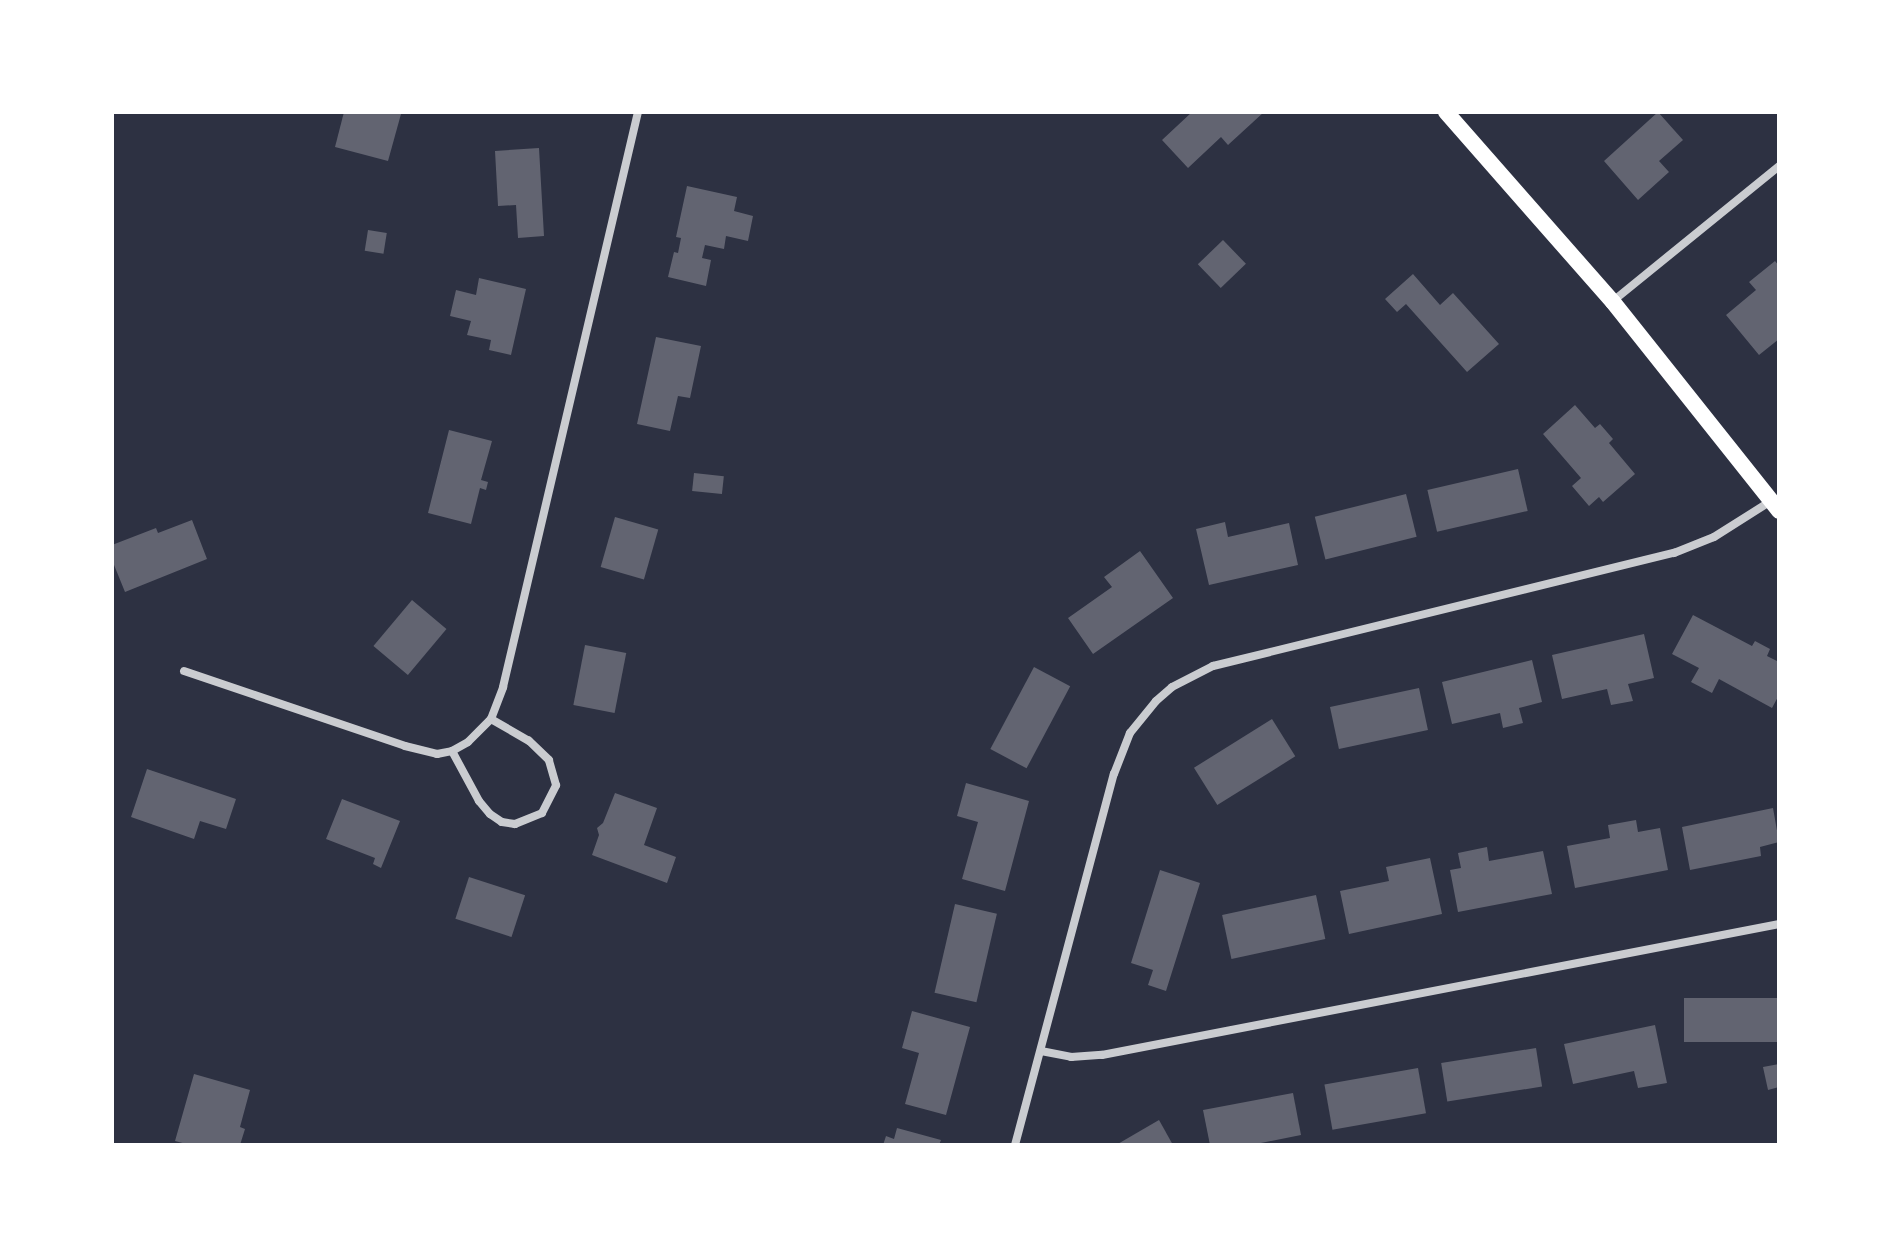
<!DOCTYPE html>
<style>
body{margin:0}
#map{position:relative;width:1891px;height:1257px;overflow:hidden;background:#2d3142;font-family:Lato,sans-serif}
div>[style]{position:absolute}
[style*='--x']{left:calc(var(--x)*1px);top:calc(var(--y)*1px);width:calc(var(--w)*1px);rotate:calc(var(--a)*1deg)}
.building>*{inset:0;background:#626471;transform-origin:0 0}
.minor>*{height:8px;margin:-4px;padding:0 4px;transform-origin:4px;border-radius:4px;background:#caccd0}
.secondary>*{height:16px;margin:-8px;padding:0 8px;transform-origin:8px;border-radius:8px;background:#fff}
span{translate:-50% -50%;white-space:nowrap;text-align:center;line-height:1.15;-webkit-text-stroke:6px #fff;paint-order:stroke}
.frame{position:absolute;inset:0;border:114px solid #fff;pointer-events:none}
</style>
<div id="map">
<div class="building">
<div style="clip-path:polygon(344px 112px,401px 114px,388px 161px,335px 147px)"></div>
<div style="clip-path:polygon(1192px 112px,1264px 112px,1228px 145px,1221px 137px,1188px 168px,1162px 140px)"></div>
<div style="clip-path:polygon(1658px 112px,1683px 140px,1659px 161px,1669px 172px,1638px 200px,1604px 161px)"></div>
<div style="clip-path:polygon(539px 148px,544px 236px,518px 238px,516px 205px,498px 206px,495px 151px)"></div>
<div style="clip-path:polygon(687px 186px,737px 197px,734px 211px,753px 216px,748px 241px,726px 236px,724px 249px,705px 245px,702px 258px,711px 260px,706px 286px,668px 277px,674px 252px,678px 253px,681px 238px,676px 237px)"></div>
<div style="left:368px;top:230px;width:19px;height:21px;rotate:9deg"></div>
<div style="left:1223px;top:240px;width:33px;height:35px;rotate:46deg"></div>
<div style="clip-path:polygon(1775px 261px,1779px 266px,1779px 339px,1759px 355px,1726px 315px,1756px 290px,1749px 282px)"></div>
<div style="clip-path:polygon(1413px 274px,1440px 305px,1453px 293px,1499px 344px,1467px 372px,1406px 304px,1397px 312px,1385px 299px)"></div>
<div style="clip-path:polygon(479px 278px,526px 289px,511px 355px,489px 350px,491px 340px,467px 335px,471px 321px,450px 316px,456px 290px,476px 295px)"></div>
<div style="clip-path:polygon(656px 337px,701px 346px,690px 398px,678px 396px,670px 431px,637px 424px)"></div>
<div style="clip-path:polygon(1575px 405px,1595px 428px,1600px 424px,1613px 439px,1609px 443px,1635px 474px,1603px 502px,1599px 497px,1589px 506px,1572px 486px,1581px 478px,1543px 434px)"></div>
<div style="clip-path:polygon(449px 430px,492px 441px,481px 480px,488px 482px,486px 490px,480px 488px,471px 524px,428px 513px)"></div>
<div style="left:1518px;top:469px;width:43px;height:93px;rotate:77deg"></div>
<div style="left:694px;top:473px;width:30px;height:18px;rotate:6deg"></div>
<div style="left:1406px;top:494px;width:44px;height:94px;rotate:76deg"></div>
<div style="left:615px;top:517px;width:45px;height:52px;rotate:16deg"></div>
<div style="clip-path:polygon(192px 520px,207px 559px,125px 592px,112px 560px,112px 545px,156px 528px,158px 533px)"></div>
<div style="clip-path:polygon(1225px 522px,1228px 537px,1289px 523px,1298px 565px,1209px 585px,1196px 529px)"></div>
<div style="clip-path:polygon(1140px 551px,1173px 598px,1093px 654px,1068px 618px,1112px 587px,1104px 577px)"></div>
<div style="left:412px;top:600px;width:45px;height:60px;rotate:40deg"></div>
<div style="clip-path:polygon(1693px 615px,1752px 646px,1755px 641px,1770px 649px,1767px 656px,1779px 662px,1779px 695px,1772px 708px,1719px 679px,1712px 693px,1691px 682px,1699px 668px,1672px 654px)"></div>
<div style="clip-path:polygon(1644px 634px,1654px 678px,1628px 684px,1633px 701px,1611px 705px,1607px 689px,1562px 699px,1552px 655px)"></div>
<div style="left:585px;top:645px;width:42px;height:61px;rotate:11deg"></div>
<div style="clip-path:polygon(1532px 660px,1542px 702px,1519px 708px,1523px 723px,1503px 728px,1500px 713px,1452px 724px,1442px 682px)"></div>
<div style="left:1034px;top:667px;width:41px;height:93px;rotate:28deg"></div>
<div style="left:1419px;top:688px;width:43px;height:91px;rotate:78deg"></div>
<div style="left:1272px;top:719px;width:44px;height:92px;rotate:58deg"></div>
<div style="clip-path:polygon(147px 769px,236px 799px,226px 829px,200px 821px,194px 839px,131px 817px)"></div>
<div style="clip-path:polygon(966px 783px,1029px 801px,1005px 891px,962px 879px,978px 822px,957px 816px)"></div>
<div style="clip-path:polygon(615px 793px,657px 808px,644px 845px,676px 857px,667px 883px,592px 855px,599px 835px,597px 828px,603px 823px)"></div>
<div style="clip-path:polygon(342px 799px,400px 821px,381px 868px,373px 864px,375px 858px,326px 839px)"></div>
<div style="clip-path:polygon(1773px 808px,1779px 842px,1760px 847px,1761px 856px,1690px 870px,1682px 827px)"></div>
<div style="clip-path:polygon(1636px 820px,1638px 832px,1660px 828px,1668px 870px,1575px 888px,1567px 846px,1610px 838px,1608px 825px)"></div>
<div style="clip-path:polygon(1487px 847px,1489px 861px,1543px 851px,1552px 894px,1458px 912px,1450px 870px,1461px 868px,1458px 853px)"></div>
<div style="clip-path:polygon(1430px 858px,1442px 914px,1349px 934px,1340px 891px,1389px 881px,1386px 867px)"></div>
<div style="clip-path:polygon(1160px 870px,1200px 883px,1166px 991px,1148px 985px,1153px 970px,1131px 963px)"></div>
<div style="left:469px;top:877px;width:59px;height:44px;rotate:18deg"></div>
<div style="left:1316px;top:895px;width:45px;height:96px;rotate:78deg"></div>
<div style="left:955px;top:904px;width:43px;height:91px;rotate:13deg"></div>
<div style="left:1779px;top:998px;width:44px;height:95px;rotate:90deg"></div>
<div style="clip-path:polygon(912px 1011px,970px 1027px,946px 1115px,905px 1104px,919px 1053px,902px 1048px)"></div>
<div style="clip-path:polygon(1655px 1025px,1667px 1083px,1638px 1088px,1634px 1071px,1573px 1084px,1564px 1044px)"></div>
<div style="left:1536px;top:1048px;width:39px;height:96px;rotate:81deg"></div>
<div style="clip-path:polygon(1779px 1064px,1779px 1087px,1768px 1090px,1763px 1067px)"></div>
<div style="left:1418px;top:1068px;width:46px;height:95px;rotate:80deg"></div>
<div style="clip-path:polygon(194px 1074px,250px 1090px,240px 1127px,245px 1129px,240px 1145px,190px 1145px,175px 1141px)"></div>
<div style="clip-path:polygon(1293px 1093px,1301px 1135px,1251px 1145px,1210px 1145px,1203px 1110px)"></div>
<div style="clip-path:polygon(1159px 1120px,1173px 1145px,1116px 1145px)"></div>
<div style="clip-path:polygon(897px 1128px,941px 1140px,939px 1145px,883px 1145px,886px 1136px,894px 1139px)"></div>
</div>
<div class="minor">
<div style="--x:1613;--y:301;--w:214;--a:-39.1"></div>
<div style="--x:184;--y:671;--w:233;--a:18.7"></div>
<div style="--x:405;--y:746;--w:33;--a:14"></div>
<div style="--x:437;--y:754;--w:15;--a:-11"></div>
<div style="--x:452;--y:751;--w:18;--a:-29"></div>
<div style="--x:468;--y:742;--w:33;--a:-45"></div>
<div style="--x:491;--y:719;--w:34;--a:-69"></div>
<div style="--x:503;--y:687;--w:591;--a:-76.79"></div>
<div style="--x:452;--y:751;--w:57;--a:61.6"></div>
<div style="--x:479;--y:801;--w:17;--a:50"></div>
<div style="--x:490;--y:814;--w:14;--a:34"></div>
<div style="--x:502;--y:822;--w:13;--a:9"></div>
<div style="--x:515;--y:824;--w:29;--a:-22"></div>
<div style="--x:542;--y:813;--w:31;--a:-63"></div>
<div style="--x:556;--y:785;--w:26;--a:-106"></div>
<div style="--x:549;--y:760;--w:28;--a:-136"></div>
<div style="--x:529;--y:741;--w:44;--a:-149.9"></div>
<div style="--x:1041;--y:1051;--w:31;--a:11"></div>
<div style="--x:1071;--y:1057;--w:31;--a:-4"></div>
<div style="--x:1102;--y:1055;--w:690;--a:-10.95"></div>
<div style="--x:1015;--y:1145;--w:384;--a:-75.1"></div>
<div style="--x:1114;--y:774;--w:44;--a:-68.7"></div>
<div style="--x:1130;--y:733;--w:41;--a:-50.9"></div>
<div style="--x:1156;--y:701;--w:21;--a:-41"></div>
<div style="--x:1172;--y:687;--w:46;--a:-27.1"></div>
<div style="--x:1213;--y:666;--w:475;--a:-13.8"></div>
<div style="--x:1674;--y:553;--w:43;--a:-21.8"></div>
<div style="--x:1714;--y:537;--w:67;--a:-32.3"></div>
</div>
<div class="secondary">
<div style="--x:1446;--y:112;--w:253;--a:48.7"></div>
<div style="--x:1613;--y:302;--w:267;--a:51.5"></div>
</div>
<div class="frame"></div>
</div>
